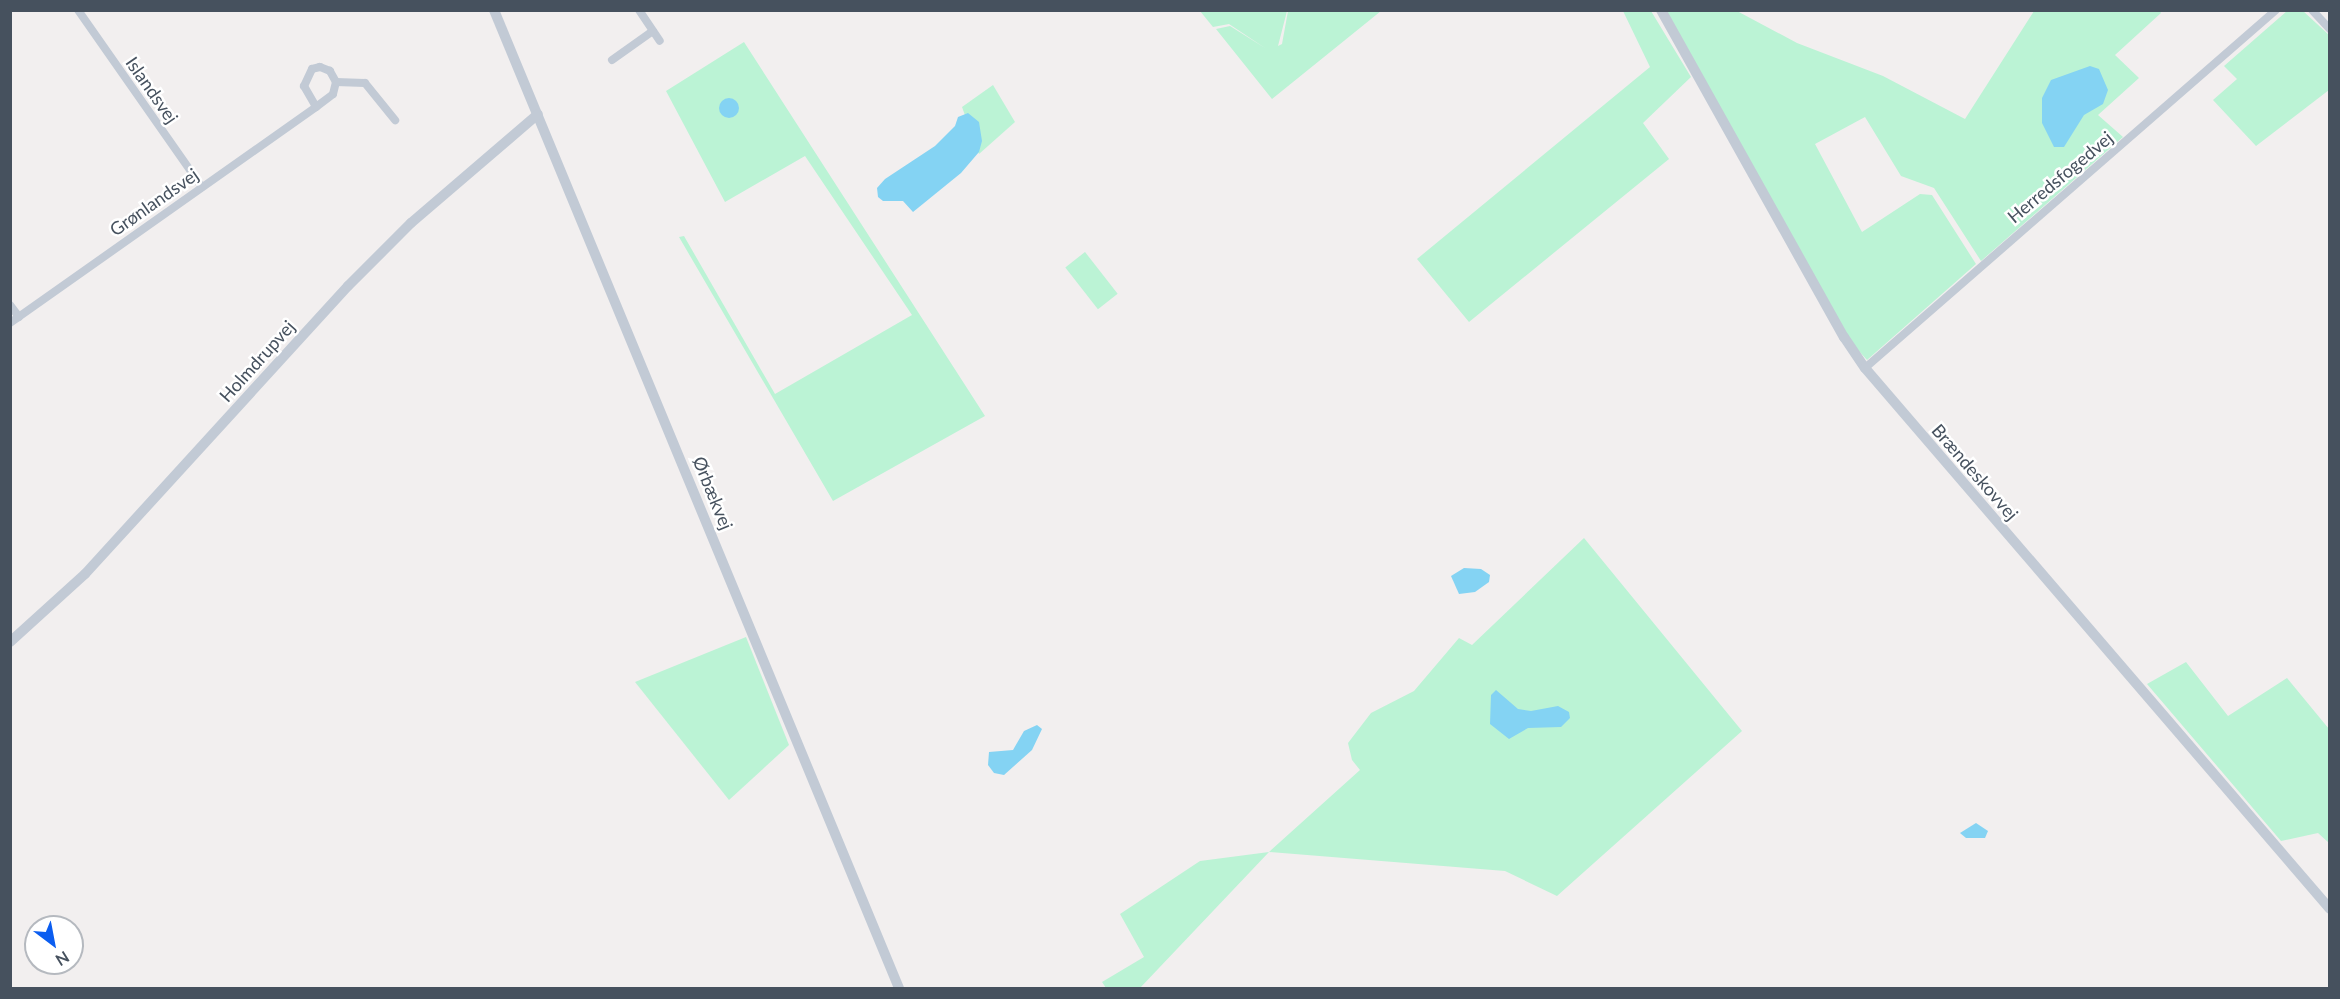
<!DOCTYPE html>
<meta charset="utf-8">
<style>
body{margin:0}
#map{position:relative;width:2340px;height:999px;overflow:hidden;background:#f2efef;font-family:Lato,sans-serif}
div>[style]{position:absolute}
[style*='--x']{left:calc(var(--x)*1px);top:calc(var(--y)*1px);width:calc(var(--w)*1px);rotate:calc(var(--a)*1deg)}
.green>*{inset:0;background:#bbf3d5;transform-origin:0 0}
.water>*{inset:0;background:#84d3f3}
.round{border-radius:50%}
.minor>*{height:8px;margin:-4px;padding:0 4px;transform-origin:4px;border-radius:4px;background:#c2cad5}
.tertiary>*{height:10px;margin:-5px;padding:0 5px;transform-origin:5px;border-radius:5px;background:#c2cad5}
span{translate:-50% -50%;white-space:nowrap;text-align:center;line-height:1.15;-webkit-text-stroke:5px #fff;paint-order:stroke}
.street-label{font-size:18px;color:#46515e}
.frame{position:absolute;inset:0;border:12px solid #46515e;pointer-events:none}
.north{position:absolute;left:24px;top:915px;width:60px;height:60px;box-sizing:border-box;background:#fff;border:2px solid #b5b9bf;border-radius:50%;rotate:148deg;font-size:16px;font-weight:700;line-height:24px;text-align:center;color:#46515e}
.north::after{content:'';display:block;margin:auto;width:21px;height:27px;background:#0b5df0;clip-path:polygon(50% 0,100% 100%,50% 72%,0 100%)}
</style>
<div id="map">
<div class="green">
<div style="clip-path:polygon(2159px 10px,2161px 13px,2115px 55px,2139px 78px,2098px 115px,2123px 137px,1981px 261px,1934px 188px,1901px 176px,1865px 117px,1815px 144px,1862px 232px,1920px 194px,1932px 195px,1976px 264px,1867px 360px,1851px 342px,1663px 11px,1737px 11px,1797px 43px,1883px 76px,1965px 119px,2034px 11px)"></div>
<div style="clip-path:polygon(1200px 11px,1287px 11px,1278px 46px,1282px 44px,1288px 11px,1381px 11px,1272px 99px,1216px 29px,1230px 26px,1265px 48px,1229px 24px,1213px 27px)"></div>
<div style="clip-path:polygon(1623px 11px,1651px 11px,1691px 77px,1643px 123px,1669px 159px,1469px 322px,1417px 259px,1650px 67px)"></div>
<div style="clip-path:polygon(2287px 11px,2303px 11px,2329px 35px,2329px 90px,2256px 146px,2213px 100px,2237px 79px,2224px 66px)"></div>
<div style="clip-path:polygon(744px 42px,985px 416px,833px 501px,679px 237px,684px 236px,775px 394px,912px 315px,805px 156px,725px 202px,666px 91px)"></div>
<div style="clip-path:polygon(993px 85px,1015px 122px,979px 154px,962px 107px)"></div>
<div style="left:1085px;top:252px;width:53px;height:25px;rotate:52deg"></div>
<div style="clip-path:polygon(1584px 538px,1742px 731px,1557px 896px,1505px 871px,1269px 852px,1140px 988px,1106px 988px,1102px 982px,1144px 957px,1120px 914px,1200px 861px,1269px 852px,1360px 770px,1352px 760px,1348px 743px,1371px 713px,1414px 691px,1459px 638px,1472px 645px)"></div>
<div style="clip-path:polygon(746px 637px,789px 745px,729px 800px,635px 682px)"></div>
<div style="clip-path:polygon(2186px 662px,2228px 716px,2287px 678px,2329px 729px,2329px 843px,2318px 833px,2281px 841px,2147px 684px)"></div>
</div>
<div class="water">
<div style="clip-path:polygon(2090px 66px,2099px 69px,2108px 90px,2103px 104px,2084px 115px,2064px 147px,2054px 147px,2042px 123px,2042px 98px,2051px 80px)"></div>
<div class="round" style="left:719px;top:98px;width:20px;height:20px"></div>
<div style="clip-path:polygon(968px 113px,979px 122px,982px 141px,979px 152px,961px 173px,913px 212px,903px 201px,883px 201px,878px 197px,877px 188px,885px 179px,935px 146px,955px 126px,958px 117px)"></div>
<div style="clip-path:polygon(1464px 568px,1481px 569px,1490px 575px,1489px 582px,1475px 592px,1459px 594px,1451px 576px)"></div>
<div style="clip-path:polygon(1496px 690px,1518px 709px,1531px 711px,1558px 706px,1569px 712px,1570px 718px,1561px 727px,1528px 728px,1509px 739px,1490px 724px,1491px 695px)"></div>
<div style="clip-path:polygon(1037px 725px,1042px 729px,1032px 750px,1004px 775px,994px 773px,988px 765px,989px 752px,1013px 750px,1024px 731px)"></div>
<div style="clip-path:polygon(1976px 823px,1988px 831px,1985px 838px,1966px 838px,1960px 833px)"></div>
</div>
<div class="minor">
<div style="--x:78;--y:10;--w:216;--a:55"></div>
<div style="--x:639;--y:10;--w:37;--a:56"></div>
<div style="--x:2312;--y:10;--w:26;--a:47"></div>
<div style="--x:612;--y:60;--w:50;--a:-35.3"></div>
<div style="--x:336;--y:82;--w:29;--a:2"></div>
<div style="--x:365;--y:83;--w:48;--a:51"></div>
<div style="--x:10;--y:305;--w:15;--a:53"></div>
<div style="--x:10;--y:323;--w:375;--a:-35.2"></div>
<div style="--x:316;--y:107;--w:21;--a:-37"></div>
<div style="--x:333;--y:94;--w:12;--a:-76"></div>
<div style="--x:336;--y:82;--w:13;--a:-119"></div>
<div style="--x:330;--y:71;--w:11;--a:-158"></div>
<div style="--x:320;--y:67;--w:8;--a:166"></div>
<div style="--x:312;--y:69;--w:19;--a:115"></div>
<div style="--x:304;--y:86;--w:24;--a:60"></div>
<div style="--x:1865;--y:368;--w:545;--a:-41.06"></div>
</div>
<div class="tertiary">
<div style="--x:494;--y:10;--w:1059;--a:67.51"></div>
<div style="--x:1661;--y:10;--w:375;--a:60.8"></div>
<div style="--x:1844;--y:337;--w:37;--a:56"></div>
<div style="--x:1865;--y:368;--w:713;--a:49.32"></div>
<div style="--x:10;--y:642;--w:101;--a:-42.2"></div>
<div style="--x:85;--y:574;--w:390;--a:-47.6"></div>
<div style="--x:348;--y:286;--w:89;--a:-45"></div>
<div style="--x:411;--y:223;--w:167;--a:-40.6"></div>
</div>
<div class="street-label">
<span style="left:152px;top:90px;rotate:55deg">Islandsvej</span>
<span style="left:2060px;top:177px;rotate:-40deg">Herredsfogedvej</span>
<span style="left:154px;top:202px;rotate:-35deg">Grønlandsvej</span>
<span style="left:257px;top:361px;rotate:-48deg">Holmdrupvej</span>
<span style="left:1975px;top:472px;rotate:49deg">Brændeskovvej</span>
<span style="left:713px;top:493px;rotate:68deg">Ørbækvej</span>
</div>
<div class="frame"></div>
<div class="north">N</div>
</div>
